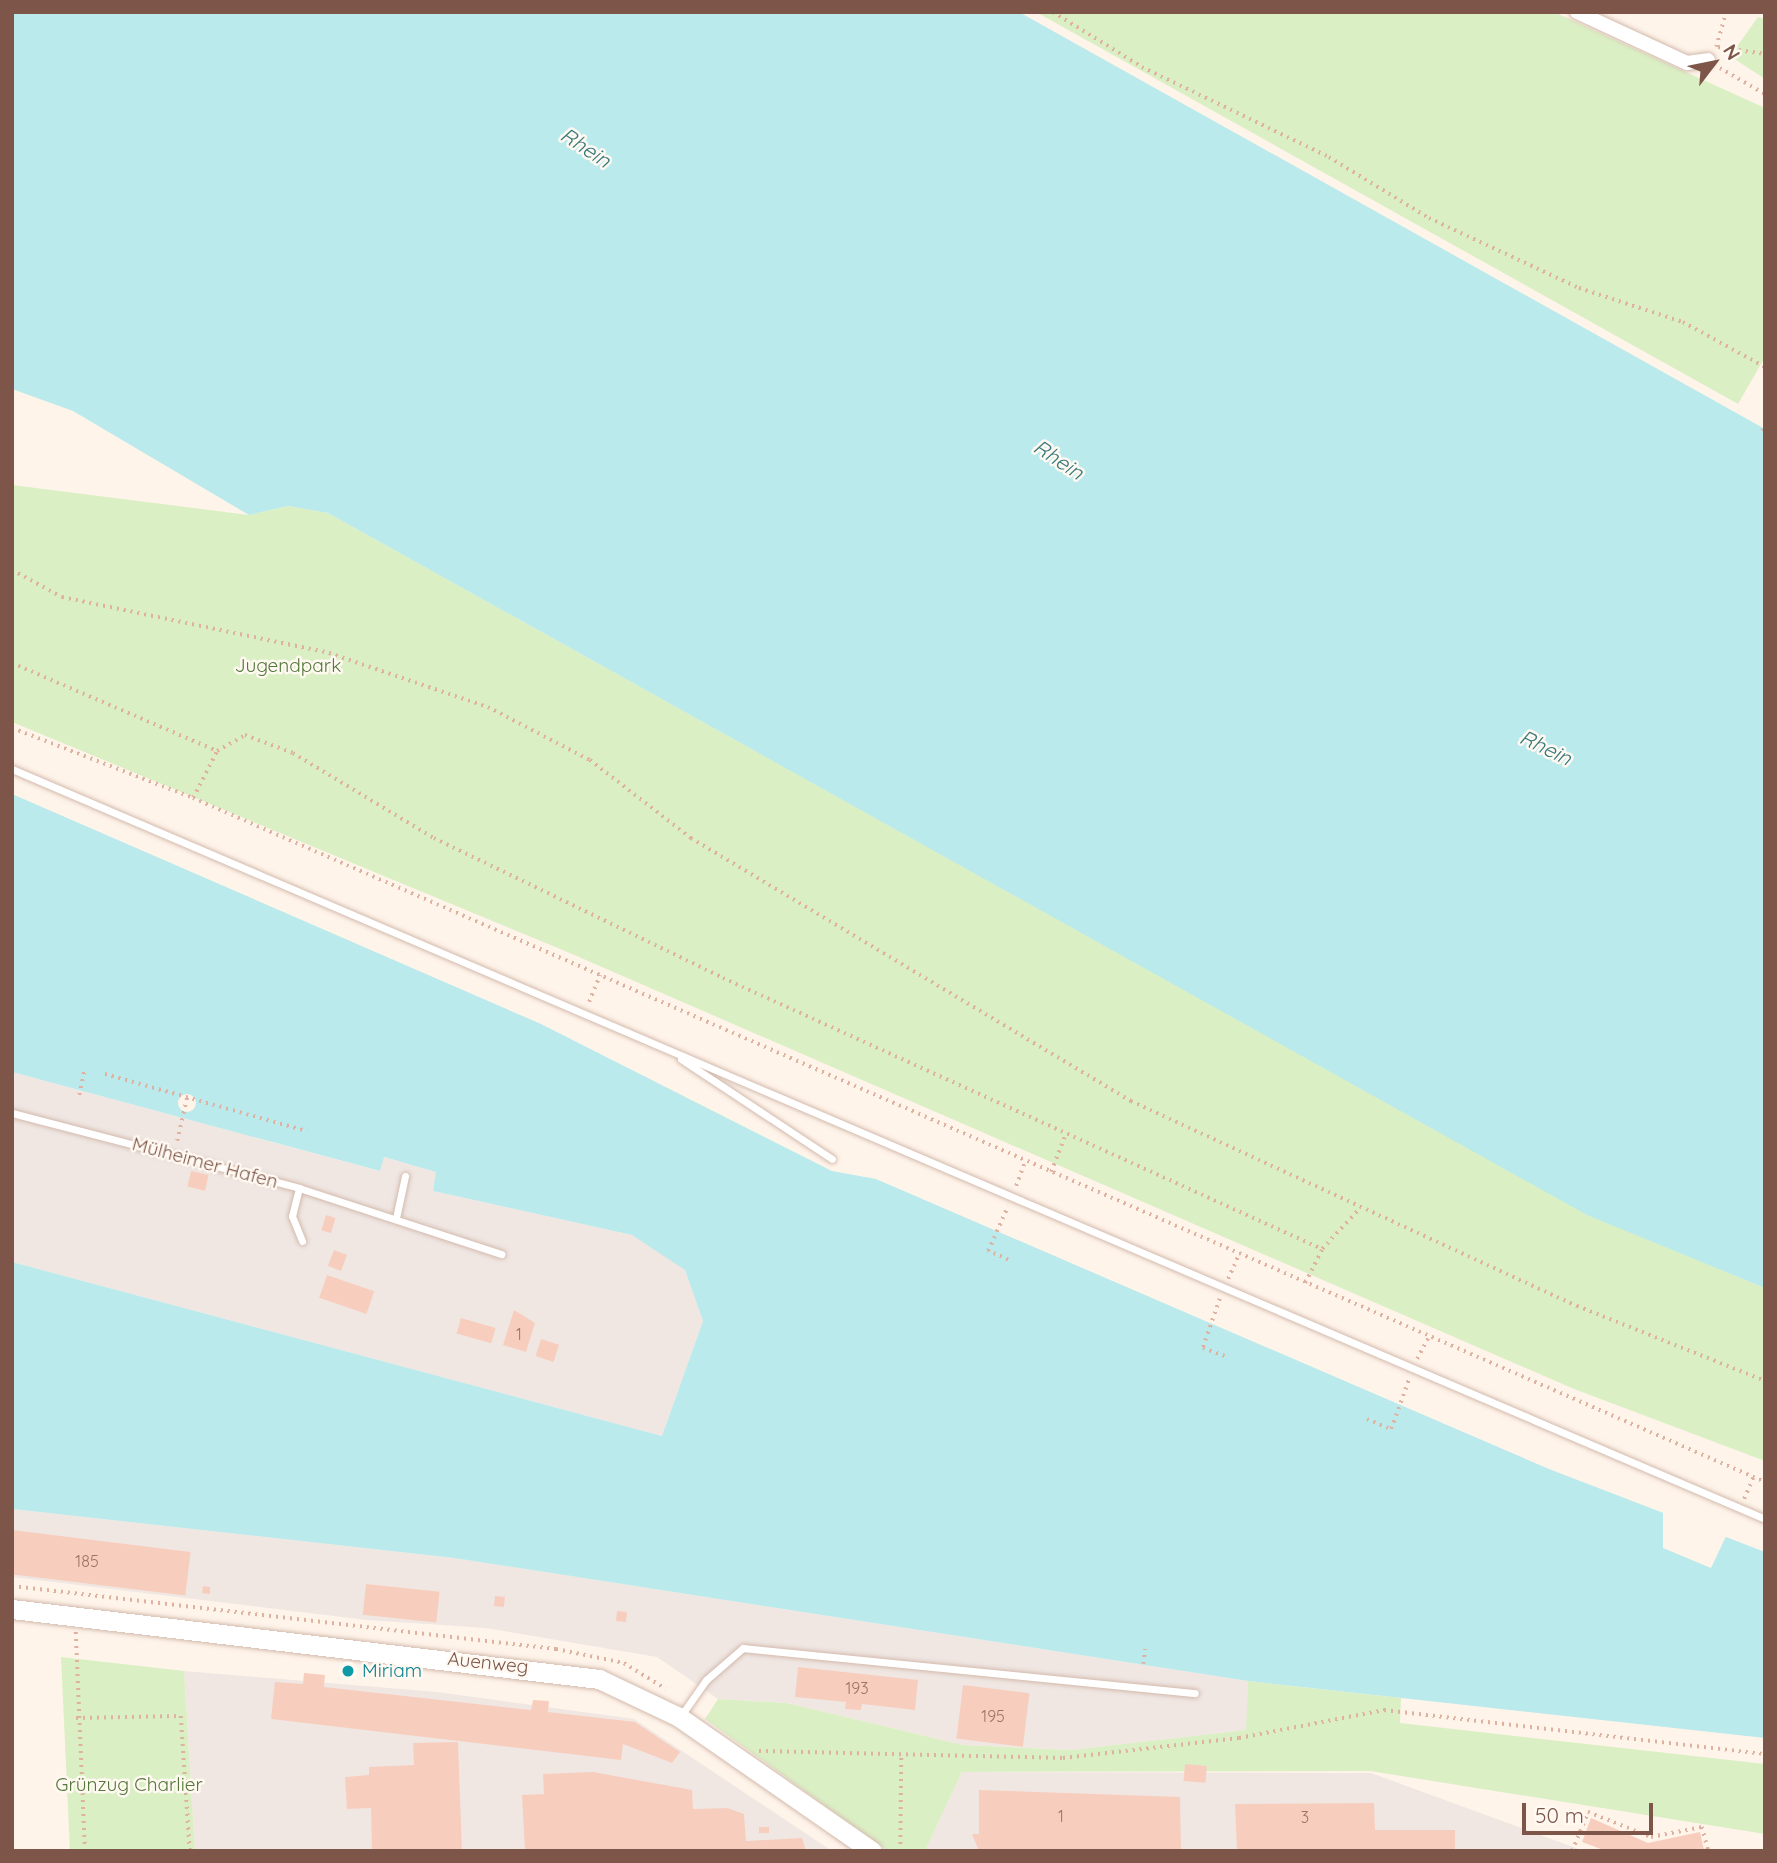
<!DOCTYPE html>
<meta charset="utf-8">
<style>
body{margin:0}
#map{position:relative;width:1777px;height:1863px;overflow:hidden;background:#fff4ea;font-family:Quicksand,sans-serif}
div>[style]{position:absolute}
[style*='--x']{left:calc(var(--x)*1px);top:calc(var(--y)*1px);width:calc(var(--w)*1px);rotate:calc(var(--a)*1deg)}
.industrial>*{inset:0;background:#f0e7e3}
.green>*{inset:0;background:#dbefc5}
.water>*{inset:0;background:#bbeaec}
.pier>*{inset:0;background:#fff4ea}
.round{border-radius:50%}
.building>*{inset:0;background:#f7cebe;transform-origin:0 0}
.path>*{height:3.5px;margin-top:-1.75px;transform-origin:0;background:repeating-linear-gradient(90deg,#deb1a0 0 2px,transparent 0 7px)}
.roads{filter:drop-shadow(0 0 2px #d3baad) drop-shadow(0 0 2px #d3baad)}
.lane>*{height:7px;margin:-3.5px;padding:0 3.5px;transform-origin:3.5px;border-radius:3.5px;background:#fff}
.street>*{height:14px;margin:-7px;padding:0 7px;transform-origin:7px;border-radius:7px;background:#fff}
.secondary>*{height:19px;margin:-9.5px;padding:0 9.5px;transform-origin:9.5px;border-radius:9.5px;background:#fff}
.dots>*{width:19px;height:19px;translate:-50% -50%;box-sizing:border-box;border:4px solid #fff9f2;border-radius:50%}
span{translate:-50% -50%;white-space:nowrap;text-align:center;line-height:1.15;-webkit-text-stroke:5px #fff9f2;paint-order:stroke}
.number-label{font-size:16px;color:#9c7466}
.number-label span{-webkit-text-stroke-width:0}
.park-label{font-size:19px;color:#53783a}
.street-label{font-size:19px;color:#7e5649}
.culture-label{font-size:19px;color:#0d838f}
.left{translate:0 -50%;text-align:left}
.water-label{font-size:21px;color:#37797c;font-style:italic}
.frame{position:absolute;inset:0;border:14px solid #7e5649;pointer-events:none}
.north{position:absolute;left:1679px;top:28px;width:70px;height:70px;-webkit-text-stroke:5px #fff9f2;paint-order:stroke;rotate:58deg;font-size:19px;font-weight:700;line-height:28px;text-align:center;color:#7e5649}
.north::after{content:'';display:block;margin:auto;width:24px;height:32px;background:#7e5649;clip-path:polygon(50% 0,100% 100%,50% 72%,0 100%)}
.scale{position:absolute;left:1522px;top:1803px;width:131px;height:32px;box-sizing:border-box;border:4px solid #7e5649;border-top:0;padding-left:9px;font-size:21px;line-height:24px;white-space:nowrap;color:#7e5649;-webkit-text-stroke:5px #fff9f2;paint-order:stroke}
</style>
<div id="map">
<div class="industrial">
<div style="clip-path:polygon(12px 1072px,379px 1171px,383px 1157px,437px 1172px,433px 1191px,632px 1235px,656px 1246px,685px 1270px,703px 1321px,662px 1436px,12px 1262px)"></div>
<div style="clip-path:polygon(12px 1509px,454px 1558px,1248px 1681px,1247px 1730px,1071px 1750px,963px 1745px,787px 1703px,718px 1699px,657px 1657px,486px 1628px,367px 1620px,12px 1577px)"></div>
<div style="clip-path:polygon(184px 1671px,437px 1692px,634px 1719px,832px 1851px,195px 1851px)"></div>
<div style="clip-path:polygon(962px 1772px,1371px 1773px,1584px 1851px,925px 1851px)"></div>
</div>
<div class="green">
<div style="clip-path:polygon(1036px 12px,1554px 12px,1765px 108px,1765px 357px,1738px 404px)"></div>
<div style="clip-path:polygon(1758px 17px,1765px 19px,1765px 79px,1730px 56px)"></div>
<div style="clip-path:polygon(12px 485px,249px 515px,288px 506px,328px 513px,1587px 1214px,1765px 1288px,1765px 1461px,1574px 1389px,565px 951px,12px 722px)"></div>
<div style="clip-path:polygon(61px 1657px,184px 1671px,195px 1851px,70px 1851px)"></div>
<div style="clip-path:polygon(1248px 1681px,1401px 1698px,1400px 1723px,1765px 1764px,1765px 1834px,1370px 1771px,962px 1772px,925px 1851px,888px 1851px,705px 1719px,718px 1699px,787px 1703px,963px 1745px,1071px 1750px,1246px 1730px)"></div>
</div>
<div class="water">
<div style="clip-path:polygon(12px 12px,1019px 12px,1765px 429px,1765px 1288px,1587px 1215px,328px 513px,288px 506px,249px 515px,73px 411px,12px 389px)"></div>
<div style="clip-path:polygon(12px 794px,541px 1024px,832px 1171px,876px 1179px,1549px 1469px,1765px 1552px,1765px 1738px,1248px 1681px,454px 1558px,12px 1509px,12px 1262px,662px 1436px,703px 1321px,685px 1270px,632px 1235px,433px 1191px,436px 1172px,384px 1157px,380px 1171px,12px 1072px)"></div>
</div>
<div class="pier">
<div class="round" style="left:178px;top:1094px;width:18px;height:18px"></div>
<div style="clip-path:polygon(1663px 1510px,1727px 1534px,1711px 1568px,1663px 1548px)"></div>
</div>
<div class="building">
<div style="left:191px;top:1171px;width:18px;height:16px;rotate:13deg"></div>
<div style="left:326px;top:1215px;width:10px;height:16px;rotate:17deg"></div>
<div style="left:334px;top:1250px;width:14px;height:17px;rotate:21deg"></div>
<div style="left:327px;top:1275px;width:50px;height:24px;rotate:19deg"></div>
<div style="clip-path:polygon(514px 1310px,535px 1323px,526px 1352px,503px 1345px)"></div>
<div style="left:461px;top:1318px;width:36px;height:16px;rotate:16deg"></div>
<div style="left:541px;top:1339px;width:19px;height:18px;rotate:18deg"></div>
<div style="left:12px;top:1530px;width:180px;height:44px;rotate:7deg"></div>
<div style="left:366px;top:1584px;width:74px;height:31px;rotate:6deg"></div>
<div style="clip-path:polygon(203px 1586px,210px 1587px,210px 1594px,202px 1593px)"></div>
<div style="left:495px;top:1596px;width:10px;height:10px;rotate:6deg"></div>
<div style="left:617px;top:1611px;width:10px;height:10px;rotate:6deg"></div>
<div style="clip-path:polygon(798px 1667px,918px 1680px,915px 1710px,862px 1704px,861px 1710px,845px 1709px,846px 1702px,795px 1697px)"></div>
<div style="clip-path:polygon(304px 1673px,325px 1675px,324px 1687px,531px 1710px,533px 1700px,549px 1701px,548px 1712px,635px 1722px,680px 1752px,672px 1763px,623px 1744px,621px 1760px,271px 1719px,275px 1682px,303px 1684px)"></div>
<div style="left:963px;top:1685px;width:67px;height:54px;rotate:7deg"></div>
<div style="clip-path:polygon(458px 1742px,462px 1851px,372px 1851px,371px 1808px,347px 1809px,345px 1777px,369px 1775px,369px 1767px,414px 1765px,413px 1743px)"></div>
<div style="left:1185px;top:1764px;width:22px;height:17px;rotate:5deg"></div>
<div style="clip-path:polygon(593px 1772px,692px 1790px,693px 1809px,727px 1808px,744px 1814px,746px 1841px,802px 1838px,806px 1851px,525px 1851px,522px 1795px,544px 1794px,543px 1774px)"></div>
<div style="clip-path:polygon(979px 1790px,1180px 1797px,1181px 1851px,979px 1851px,972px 1834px,979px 1834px)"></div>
<div style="clip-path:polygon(1374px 1803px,1375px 1830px,1455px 1830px,1455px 1851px,1237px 1851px,1235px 1804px)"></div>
<div style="clip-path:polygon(1591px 1818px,1648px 1843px,1700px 1832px,1704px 1850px,1606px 1851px,1582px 1842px)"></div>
<div style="left:769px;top:1827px;width:6px;height:10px;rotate:90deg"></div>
</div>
<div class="path">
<div style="--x:1053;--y:12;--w:105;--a:31.7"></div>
<div style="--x:1142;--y:67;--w:208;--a:25.7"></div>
<div style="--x:1329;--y:157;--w:117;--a:31.4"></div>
<div style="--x:1429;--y:218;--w:166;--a:25"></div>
<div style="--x:1579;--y:288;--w:109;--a:18.1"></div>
<div style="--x:1683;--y:322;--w:94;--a:28.8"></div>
<div style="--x:1716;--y:47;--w:36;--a:-74"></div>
<div style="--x:1718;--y:47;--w:48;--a:8.5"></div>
<div style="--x:1720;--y:68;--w:52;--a:30"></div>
<div style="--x:1762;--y:431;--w:5;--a:-53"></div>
<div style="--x:12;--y:570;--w:57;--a:28.4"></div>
<div style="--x:62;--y:597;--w:273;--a:11.8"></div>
<div style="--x:329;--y:653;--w:168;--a:18.8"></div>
<div style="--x:488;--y:707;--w:115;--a:27.5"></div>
<div style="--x:590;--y:760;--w:128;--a:37.7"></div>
<div style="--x:691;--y:838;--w:513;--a:30.87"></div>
<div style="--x:1131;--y:1101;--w:491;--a:24.7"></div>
<div style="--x:1577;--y:1306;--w:202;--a:21.7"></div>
<div style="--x:12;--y:663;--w:223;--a:23.2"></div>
<div style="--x:217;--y:751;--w:32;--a:-30"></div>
<div style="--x:245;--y:735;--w:51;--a:20.6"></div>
<div style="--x:293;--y:753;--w:165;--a:31.1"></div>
<div style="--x:434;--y:838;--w:321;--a:25.8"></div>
<div style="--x:723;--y:978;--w:657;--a:24.34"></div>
<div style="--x:12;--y:728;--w:194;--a:21.1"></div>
<div style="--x:193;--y:798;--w:1714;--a:23.51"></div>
<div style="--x:193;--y:798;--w:53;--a:-62.9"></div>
<div style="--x:589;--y:1002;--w:29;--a:-68"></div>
<div style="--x:105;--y:1074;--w:210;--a:15.8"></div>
<div style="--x:79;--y:1095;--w:24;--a:-78"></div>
<div style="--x:177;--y:1141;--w:45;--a:-77.2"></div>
<div style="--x:1051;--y:1172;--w:39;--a:-69"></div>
<div style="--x:1016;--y:1186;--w:27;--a:-70"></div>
<div style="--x:1008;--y:1260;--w:22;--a:-156"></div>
<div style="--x:988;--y:1251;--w:49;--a:-66"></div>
<div style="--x:1228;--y:1279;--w:27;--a:-66"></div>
<div style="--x:1305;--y:1283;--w:38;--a:-63"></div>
<div style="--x:1322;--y:1249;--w:54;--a:-47.2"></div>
<div style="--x:1220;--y:1299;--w:52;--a:109.1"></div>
<div style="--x:1203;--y:1348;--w:23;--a:20"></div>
<div style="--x:1417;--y:1359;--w:24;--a:-62"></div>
<div style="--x:1367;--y:1419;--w:26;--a:23"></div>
<div style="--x:1391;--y:1429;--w:53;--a:-70.2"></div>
<div style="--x:1744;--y:1499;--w:23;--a:-67"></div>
<div style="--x:12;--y:1586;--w:548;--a:6.61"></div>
<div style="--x:556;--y:1649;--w:69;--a:11.6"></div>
<div style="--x:624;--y:1663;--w:49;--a:31.8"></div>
<div style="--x:76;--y:1632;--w:219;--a:87.6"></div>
<div style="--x:1143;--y:1664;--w:15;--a:-82"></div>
<div style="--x:76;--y:1718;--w:105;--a:-1.1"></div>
<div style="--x:181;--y:1716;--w:135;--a:86.2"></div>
<div style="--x:759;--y:1751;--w:304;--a:1.3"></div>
<div style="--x:1063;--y:1758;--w:177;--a:-6.5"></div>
<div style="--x:1239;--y:1738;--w:148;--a:-10.9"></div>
<div style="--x:1384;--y:1710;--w:384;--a:6.6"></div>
<div style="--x:900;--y:1851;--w:96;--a:-89.4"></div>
<div style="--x:1572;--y:1851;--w:42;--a:-67.7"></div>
<div style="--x:1588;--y:1812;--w:68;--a:21.6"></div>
<div style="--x:1651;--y:1837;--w:52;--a:-11.1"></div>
<div style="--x:1702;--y:1827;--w:24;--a:75"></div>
</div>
<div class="roads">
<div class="lane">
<div style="--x:12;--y:769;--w:1907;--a:23.16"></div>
<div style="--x:681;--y:1059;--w:181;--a:33.5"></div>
<div style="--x:12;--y:1113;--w:297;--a:14.6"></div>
<div style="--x:299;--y:1188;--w:213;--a:18.1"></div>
<div style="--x:299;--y:1188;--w:29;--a:104"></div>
<div style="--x:292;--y:1216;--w:27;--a:68"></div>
<div style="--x:396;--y:1218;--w:43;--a:-77.9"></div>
<div style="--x:680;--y:1717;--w:45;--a:-54.9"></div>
<div style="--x:706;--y:1680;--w:49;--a:-40.9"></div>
<div style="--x:743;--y:1648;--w:454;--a:5.7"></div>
</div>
<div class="street">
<div style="--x:1577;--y:12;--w:121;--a:24.9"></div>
<div style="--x:1687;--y:63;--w:21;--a:-8"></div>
</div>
<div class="secondary">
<div style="--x:12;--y:1609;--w:591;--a:6.8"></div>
<div style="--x:599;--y:1679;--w:89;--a:25.4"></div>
<div style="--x:679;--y:1717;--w:235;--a:34.8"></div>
</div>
</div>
<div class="dots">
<div style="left:348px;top:1671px;background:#0f9aa8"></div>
</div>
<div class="number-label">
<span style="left:519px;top:1334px">1</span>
<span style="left:87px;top:1561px">185</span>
<span style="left:857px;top:1688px">193</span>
<span style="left:993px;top:1716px">195</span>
<span style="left:1061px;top:1816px">1</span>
<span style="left:1305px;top:1817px">3</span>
</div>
<div class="park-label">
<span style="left:288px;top:666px">Jugendpark</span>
<span style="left:129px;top:1785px">Grünzug Charlier</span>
</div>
<div class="street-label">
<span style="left:205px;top:1163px;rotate:15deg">Mülheimer Hafen</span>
<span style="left:488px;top:1663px;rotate:6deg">Auenweg</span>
</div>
<div class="culture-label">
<span class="left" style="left:362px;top:1671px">Miriam</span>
</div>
<div class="water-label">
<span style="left:586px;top:147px;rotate:33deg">Rhein</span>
<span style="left:1059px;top:459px;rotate:33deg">Rhein</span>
<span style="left:1546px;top:747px;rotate:26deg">Rhein</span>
</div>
<div class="frame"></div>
<div class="north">N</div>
<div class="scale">50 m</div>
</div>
